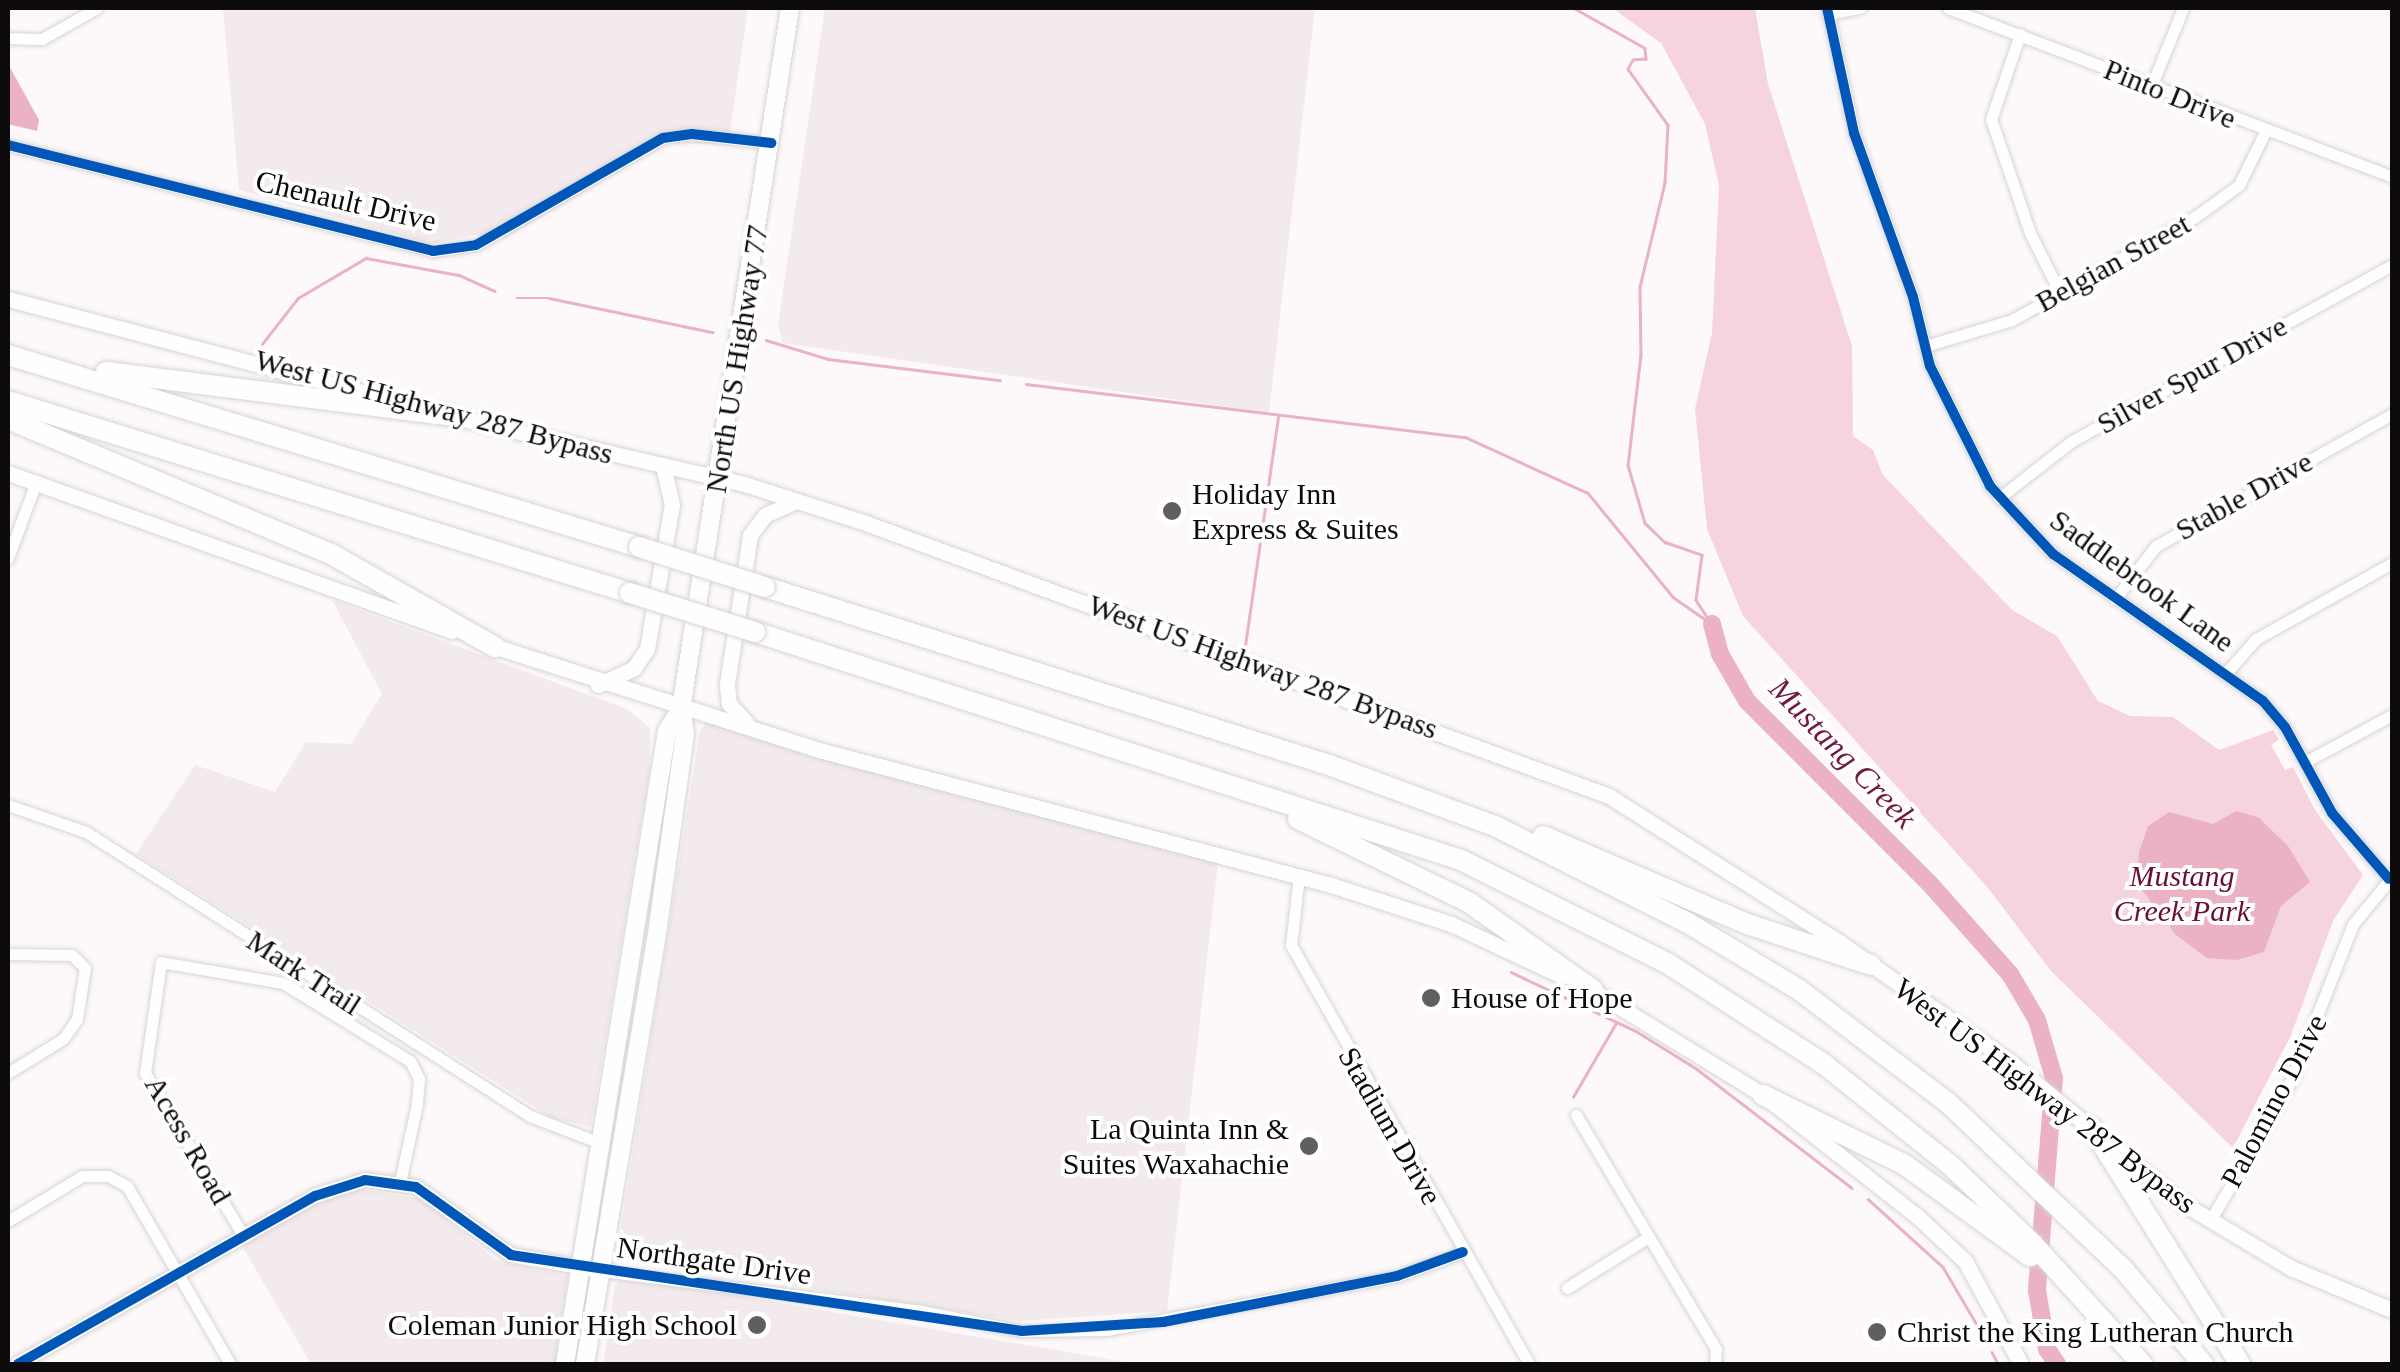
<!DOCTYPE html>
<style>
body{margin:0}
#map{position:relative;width:2400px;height:1372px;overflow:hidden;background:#fdf9fb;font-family:Georgia,serif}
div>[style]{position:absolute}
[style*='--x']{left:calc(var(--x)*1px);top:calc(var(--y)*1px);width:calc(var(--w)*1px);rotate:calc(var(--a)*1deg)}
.built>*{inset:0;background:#f2eaed}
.green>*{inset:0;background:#f6d4de}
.water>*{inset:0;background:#eab2c3}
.stream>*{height:2.5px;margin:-1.25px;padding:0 1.25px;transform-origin:1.25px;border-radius:1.25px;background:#eab2c3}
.river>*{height:18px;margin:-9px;padding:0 9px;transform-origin:9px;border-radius:9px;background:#eab2c3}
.roads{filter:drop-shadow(0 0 2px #d6d4d5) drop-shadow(0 0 2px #d6d4d5)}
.minor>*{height:11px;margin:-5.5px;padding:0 5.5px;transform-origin:5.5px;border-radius:5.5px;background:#fffefe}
.tertiary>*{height:14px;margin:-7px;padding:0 7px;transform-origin:7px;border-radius:7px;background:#fffefe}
.secondary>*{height:15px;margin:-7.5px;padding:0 7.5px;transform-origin:7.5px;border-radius:7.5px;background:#fffefe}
.primary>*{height:18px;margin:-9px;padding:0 9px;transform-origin:9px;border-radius:9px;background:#fffefe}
.motorway>*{height:20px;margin:-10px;padding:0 10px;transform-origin:10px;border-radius:10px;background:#fffefe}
.bridges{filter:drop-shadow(0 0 2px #d6d4d5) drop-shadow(0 0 2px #d6d4d5)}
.motorway-bridge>*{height:20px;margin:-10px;padding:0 10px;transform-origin:10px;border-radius:10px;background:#fffefe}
.cycleway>*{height:10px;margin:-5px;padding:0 5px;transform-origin:5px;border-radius:5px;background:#0057b8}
.dots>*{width:28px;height:28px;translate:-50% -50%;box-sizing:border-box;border:5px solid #fff;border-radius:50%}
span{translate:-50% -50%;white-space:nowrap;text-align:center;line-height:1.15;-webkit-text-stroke:8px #fff;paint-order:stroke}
.street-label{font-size:30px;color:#0d0b0b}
.poi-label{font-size:30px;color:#0d0b0b}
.left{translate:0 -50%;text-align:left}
.right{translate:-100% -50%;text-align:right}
.park-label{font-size:30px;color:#6b0e37;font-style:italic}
.water-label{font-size:32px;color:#73183e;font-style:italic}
.frame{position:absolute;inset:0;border:10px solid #0d0b0b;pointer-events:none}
</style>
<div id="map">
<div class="built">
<div style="clip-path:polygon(223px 8px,748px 8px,728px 145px,668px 143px,506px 238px,475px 235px,431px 244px,239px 190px)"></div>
<div style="clip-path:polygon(825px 8px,1315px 8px,1269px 413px,783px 343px,778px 325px)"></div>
<div style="clip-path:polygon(332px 600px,627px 709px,650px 728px,650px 768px,591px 1127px,552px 1118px,136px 854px,195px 765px,275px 792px,306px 742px,351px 744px,382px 694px)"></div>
<div style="clip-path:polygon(707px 722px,1218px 862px,1167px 1311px,1019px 1321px,630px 1260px,618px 1246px,700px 731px)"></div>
<div style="clip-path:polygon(359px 1189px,422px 1199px,496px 1260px,568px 1276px,555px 1364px,311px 1364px,241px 1244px,312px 1202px)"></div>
<div style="clip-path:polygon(622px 1278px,634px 1278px,1137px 1364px,603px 1364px,615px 1285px)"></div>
</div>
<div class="green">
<div style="clip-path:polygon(1612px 8px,1755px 8px,1768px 84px,1852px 346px,1853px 436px,1873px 450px,1883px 475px,2012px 610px,2057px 636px,2098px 701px,2130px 716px,2173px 717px,2219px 750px,2273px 730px,2279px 740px,2271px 745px,2285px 770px,2293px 767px,2315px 810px,2363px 875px,2333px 921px,2291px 1035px,2233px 1148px,2051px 971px,1988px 888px,1743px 616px,1707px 529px,1695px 409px,1712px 333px,1719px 186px,1705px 124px,1661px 43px)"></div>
</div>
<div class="water">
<div style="clip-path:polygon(8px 64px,39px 120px,37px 131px,8px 124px)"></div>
<div style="clip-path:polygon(2236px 811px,2258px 817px,2288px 846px,2310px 882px,2281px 906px,2264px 952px,2237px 960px,2207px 958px,2176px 935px,2137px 883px,2139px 852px,2148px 826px,2169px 812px,2213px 824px)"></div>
</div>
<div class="stream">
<div style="--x:1574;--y:8;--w:81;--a:29.4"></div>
<div style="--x:1645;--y:48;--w:11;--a:85"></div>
<div style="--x:1646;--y:59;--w:13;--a:176"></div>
<div style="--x:1633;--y:60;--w:10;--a:119"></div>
<div style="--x:1628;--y:69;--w:69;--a:54.5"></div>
<div style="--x:1668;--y:125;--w:58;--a:93"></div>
<div style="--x:1665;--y:183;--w:107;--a:103.5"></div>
<div style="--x:1640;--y:287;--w:68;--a:89.2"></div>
<div style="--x:1641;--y:355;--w:111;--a:96.7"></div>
<div style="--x:1628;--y:465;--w:60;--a:73.7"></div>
<div style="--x:1645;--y:523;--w:28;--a:44"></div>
<div style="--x:1665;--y:542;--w:39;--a:19"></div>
<div style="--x:1702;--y:555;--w:45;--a:97.6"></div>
<div style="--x:1696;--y:600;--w:27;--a:57"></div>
<div style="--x:517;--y:298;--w:32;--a:0"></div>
<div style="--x:549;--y:298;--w:167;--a:11.8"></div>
<div style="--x:766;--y:340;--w:65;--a:17"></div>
<div style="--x:828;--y:359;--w:173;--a:7"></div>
<div style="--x:262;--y:344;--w:58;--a:-52"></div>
<div style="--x:298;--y:298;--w:79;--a:-30.5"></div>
<div style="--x:366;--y:258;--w:95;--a:10.4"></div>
<div style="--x:459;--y:275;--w:39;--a:24"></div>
<div style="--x:1026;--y:384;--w:442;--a:6.9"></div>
<div style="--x:1465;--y:437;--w:135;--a:24.5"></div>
<div style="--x:1588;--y:493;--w:134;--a:50.7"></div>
<div style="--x:1673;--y:597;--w:47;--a:34.7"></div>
<div style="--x:1245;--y:646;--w:231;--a:-81.8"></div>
<div style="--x:1511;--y:972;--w:138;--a:25.3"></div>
<div style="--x:1636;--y:1031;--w:72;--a:31.9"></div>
<div style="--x:1697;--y:1069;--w:195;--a:37.5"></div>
<div style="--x:1573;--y:1097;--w:86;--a:-59.8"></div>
<div style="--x:1868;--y:1199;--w:101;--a:42.2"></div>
<div style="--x:1943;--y:1267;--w:85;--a:59.5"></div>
<div style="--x:1992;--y:1352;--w:13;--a:63"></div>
</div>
<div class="river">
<div style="--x:1712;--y:624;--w:31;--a:75"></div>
<div style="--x:1720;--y:654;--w:54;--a:60.1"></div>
<div style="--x:1747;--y:701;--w:259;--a:45"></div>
<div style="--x:1930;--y:884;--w:120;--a:48.4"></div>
<div style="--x:2010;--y:974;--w:53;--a:59.6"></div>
<div style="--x:2037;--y:1020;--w:60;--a:73.7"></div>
<div style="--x:2054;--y:1078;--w:213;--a:94.6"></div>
<div style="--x:2037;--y:1290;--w:60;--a:80.4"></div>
<div style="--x:2047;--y:1349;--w:18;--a:56"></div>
</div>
<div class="roads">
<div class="minor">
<div style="--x:1827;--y:8;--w:128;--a:77.8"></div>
<div style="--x:1854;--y:133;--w:174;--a:70.2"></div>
<div style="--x:1913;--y:297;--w:71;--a:76.2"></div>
<div style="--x:1930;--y:366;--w:134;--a:63.4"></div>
<div style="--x:1990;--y:486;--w:93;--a:47.2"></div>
<div style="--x:2053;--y:554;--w:256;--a:35"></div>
<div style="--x:2263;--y:701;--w:34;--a:50"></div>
<div style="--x:2285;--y:727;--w:98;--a:61.3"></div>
<div style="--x:2332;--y:813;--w:87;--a:49.2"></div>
<div style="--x:1948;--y:8;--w:475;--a:20.8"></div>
<div style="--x:1828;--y:14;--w:33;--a:-11"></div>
<div style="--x:2020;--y:34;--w:90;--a:108.8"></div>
<div style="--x:1991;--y:119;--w:120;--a:71.1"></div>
<div style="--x:2030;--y:233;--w:65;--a:63.4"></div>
<div style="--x:8;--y:38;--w:34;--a:2"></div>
<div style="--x:42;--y:39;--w:63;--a:-29.4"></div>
<div style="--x:2151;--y:87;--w:85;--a:-67.9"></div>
<div style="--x:8;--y:145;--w:438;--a:14"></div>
<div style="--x:433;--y:251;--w:43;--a:-7.9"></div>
<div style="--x:476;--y:245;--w:215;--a:-29.8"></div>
<div style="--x:663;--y:138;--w:29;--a:-8"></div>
<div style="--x:692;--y:134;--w:80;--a:6.5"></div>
<div style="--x:1925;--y:346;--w:91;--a:-16.6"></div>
<div style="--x:2012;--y:320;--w:210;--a:-29.4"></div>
<div style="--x:2195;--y:217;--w:54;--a:-36"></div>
<div style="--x:2239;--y:185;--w:59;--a:-63.9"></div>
<div style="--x:1999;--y:498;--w:93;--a:-38"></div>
<div style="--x:2072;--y:441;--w:365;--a:-28.8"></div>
<div style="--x:8;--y:558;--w:81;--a:-69.8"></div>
<div style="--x:2115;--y:599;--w:67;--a:-52.3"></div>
<div style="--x:2156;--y:546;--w:270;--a:-29.2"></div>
<div style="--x:2226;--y:673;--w:45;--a:-48.6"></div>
<div style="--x:2256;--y:639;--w:156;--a:-29.2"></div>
<div style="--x:2305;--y:762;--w:99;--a:-28.4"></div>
<div style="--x:8;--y:805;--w:83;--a:19.1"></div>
<div style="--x:86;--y:832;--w:527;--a:32.6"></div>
<div style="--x:530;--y:1116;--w:75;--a:21.1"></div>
<div style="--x:1299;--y:876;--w:69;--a:96.6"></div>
<div style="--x:1291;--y:945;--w:482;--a:60.4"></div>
<div style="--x:8;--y:954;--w:64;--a:0.9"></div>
<div style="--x:72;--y:955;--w:18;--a:45"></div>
<div style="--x:85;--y:968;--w:52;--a:98.9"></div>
<div style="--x:77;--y:1019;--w:24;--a:125"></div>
<div style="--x:63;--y:1039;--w:65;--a:148.3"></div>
<div style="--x:1576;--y:1115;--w:273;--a:59.1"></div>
<div style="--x:1716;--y:1349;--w:15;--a:94"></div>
<div style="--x:8;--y:1221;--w:87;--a:-31.3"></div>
<div style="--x:82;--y:1176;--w:26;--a:0"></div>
<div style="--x:108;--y:1176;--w:21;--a:28"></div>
<div style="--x:127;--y:1186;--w:206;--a:59.9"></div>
<div style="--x:2210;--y:1221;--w:164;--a:-60"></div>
<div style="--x:2292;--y:1079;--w:167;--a:-68.5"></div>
<div style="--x:2353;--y:924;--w:61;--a:-50.3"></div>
<div style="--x:243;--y:1235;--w:189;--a:-121.2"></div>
<div style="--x:145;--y:1073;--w:112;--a:-81.8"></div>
<div style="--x:161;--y:962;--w:124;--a:9.8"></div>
<div style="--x:283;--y:983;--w:149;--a:31.6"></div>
<div style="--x:410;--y:1061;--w:20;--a:63"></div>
<div style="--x:419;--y:1079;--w:25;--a:95"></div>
<div style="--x:417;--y:1104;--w:80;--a:102.3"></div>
<div style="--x:601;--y:1271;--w:322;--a:7.1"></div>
<div style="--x:921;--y:1311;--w:103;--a:11.2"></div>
<div style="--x:1022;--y:1331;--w:84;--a:-0.7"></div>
<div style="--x:1106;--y:1330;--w:296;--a:-10.5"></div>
<div style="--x:1397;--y:1276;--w:70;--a:-20"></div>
<div style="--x:1567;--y:1288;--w:94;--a:-32"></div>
</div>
<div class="tertiary">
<div style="--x:18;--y:1364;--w:341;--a:-29.5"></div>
<div style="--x:315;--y:1196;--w:52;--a:-17.7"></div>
<div style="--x:365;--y:1180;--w:51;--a:7.8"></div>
<div style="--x:416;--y:1187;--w:117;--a:35.6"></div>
<div style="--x:511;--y:1255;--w:91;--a:10.1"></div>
</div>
<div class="secondary">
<div style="--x:8;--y:299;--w:410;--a:14.7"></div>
<div style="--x:437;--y:413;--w:315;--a:13"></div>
<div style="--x:744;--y:484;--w:125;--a:17.7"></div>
<div style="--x:863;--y:522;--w:795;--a:20.17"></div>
<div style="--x:1609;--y:796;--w:272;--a:32.4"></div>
<div style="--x:1839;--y:942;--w:208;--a:35"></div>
<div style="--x:2009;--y:1061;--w:226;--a:39.3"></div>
<div style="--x:2184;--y:1204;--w:125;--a:30.9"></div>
<div style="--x:2291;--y:1268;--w:109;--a:22.6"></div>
<div style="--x:8;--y:473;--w:471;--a:19.6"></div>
<div style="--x:487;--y:644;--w:349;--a:17.7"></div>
<div style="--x:819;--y:750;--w:529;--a:14.77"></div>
<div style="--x:1331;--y:885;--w:126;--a:18"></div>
<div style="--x:1451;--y:924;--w:123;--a:25.1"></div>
<div style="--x:598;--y:685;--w:40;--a:-25"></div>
<div style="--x:634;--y:668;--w:23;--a:-56"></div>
<div style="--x:647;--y:649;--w:146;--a:-80.2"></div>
<div style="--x:672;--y:505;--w:41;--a:-102.7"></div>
<div style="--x:746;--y:722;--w:25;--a:-133"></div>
<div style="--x:729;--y:704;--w:20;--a:-96"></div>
<div style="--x:727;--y:684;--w:151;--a:-81.2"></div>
<div style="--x:750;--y:535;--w:25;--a:-53"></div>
<div style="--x:765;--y:515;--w:35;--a:-24"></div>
<div style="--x:1587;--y:987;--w:206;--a:31.5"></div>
<div style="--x:1763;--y:1095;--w:196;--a:38.2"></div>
<div style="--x:1917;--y:1216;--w:66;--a:43.2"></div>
<div style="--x:1965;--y:1261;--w:117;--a:61.5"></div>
</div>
<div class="primary">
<div style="--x:565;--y:1364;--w:641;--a:-80.85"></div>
<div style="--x:667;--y:731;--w:26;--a:-58"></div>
<div style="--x:585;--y:1364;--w:444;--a:-80.5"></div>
<div style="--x:658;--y:926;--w:194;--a:-82"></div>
<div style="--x:685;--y:734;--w:25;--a:-99"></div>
<div style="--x:681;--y:709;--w:709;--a:-81.16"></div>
</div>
<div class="motorway">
<div style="--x:8;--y:355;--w:660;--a:16.92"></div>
<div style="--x:106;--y:372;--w:343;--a:7.2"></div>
<div style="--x:8;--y:401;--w:651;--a:17.15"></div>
<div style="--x:8;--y:419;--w:350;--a:22.7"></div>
<div style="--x:331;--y:554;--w:189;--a:29.6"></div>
<div style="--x:765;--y:587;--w:591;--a:17.52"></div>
<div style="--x:1329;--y:765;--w:177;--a:20.2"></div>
<div style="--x:1495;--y:826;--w:216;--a:26.7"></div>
<div style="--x:1688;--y:923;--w:128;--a:31"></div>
<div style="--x:1798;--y:989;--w:187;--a:37.2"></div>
<div style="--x:1947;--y:1102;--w:244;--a:43.5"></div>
<div style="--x:2124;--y:1270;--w:123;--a:50"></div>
<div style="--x:755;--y:632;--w:742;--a:17.9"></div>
<div style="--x:1461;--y:860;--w:230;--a:26.6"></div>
<div style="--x:1667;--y:963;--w:188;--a:32.8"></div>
<div style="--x:1825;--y:1065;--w:159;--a:38.6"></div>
<div style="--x:1949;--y:1164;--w:115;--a:43.6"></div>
<div style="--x:2032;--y:1243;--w:164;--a:47.7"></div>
<div style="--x:1298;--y:819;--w:191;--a:26"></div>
<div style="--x:1470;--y:903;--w:151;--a:35.3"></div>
<div style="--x:1543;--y:836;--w:225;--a:23.3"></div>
<div style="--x:1750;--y:925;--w:127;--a:18.3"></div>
<div style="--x:1763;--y:1095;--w:158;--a:26.2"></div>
<div style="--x:1905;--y:1165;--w:155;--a:36.1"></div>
<div style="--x:2092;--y:1128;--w:279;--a:57.9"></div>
</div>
</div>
<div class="bridges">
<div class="motorway-bridge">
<div style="--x:639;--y:547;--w:132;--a:17.6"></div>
<div style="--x:630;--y:593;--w:131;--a:17.3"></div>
</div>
</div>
<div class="cycleway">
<div style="--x:1827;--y:8;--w:128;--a:77.8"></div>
<div style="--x:1854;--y:133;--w:174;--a:70.2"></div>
<div style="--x:1913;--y:297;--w:71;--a:76.2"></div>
<div style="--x:1930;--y:366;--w:134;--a:63.4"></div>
<div style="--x:1990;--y:486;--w:93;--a:47.2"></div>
<div style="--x:2053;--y:554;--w:256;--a:35"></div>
<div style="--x:2263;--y:701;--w:34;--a:50"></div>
<div style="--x:2285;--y:727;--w:98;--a:61.3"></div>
<div style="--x:2332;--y:813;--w:87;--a:49.2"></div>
<div style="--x:8;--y:145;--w:438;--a:14"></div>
<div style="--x:433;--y:251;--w:43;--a:-7.9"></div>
<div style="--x:476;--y:245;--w:215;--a:-29.8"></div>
<div style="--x:663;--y:138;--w:29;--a:-8"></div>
<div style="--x:692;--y:134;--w:80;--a:6.5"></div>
<div style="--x:18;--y:1364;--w:341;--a:-29.5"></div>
<div style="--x:315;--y:1196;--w:52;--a:-17.7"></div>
<div style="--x:365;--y:1180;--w:51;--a:7.8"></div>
<div style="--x:416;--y:1187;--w:117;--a:35.6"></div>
<div style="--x:511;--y:1255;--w:517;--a:8.46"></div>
<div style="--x:1022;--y:1331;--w:141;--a:-3.7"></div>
<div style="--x:1163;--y:1322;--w:238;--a:-11.1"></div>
<div style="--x:1397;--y:1276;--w:70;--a:-20"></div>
</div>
<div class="dots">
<div style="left:1172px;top:511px;background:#615e5f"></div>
<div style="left:1431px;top:998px;background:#615e5f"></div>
<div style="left:1309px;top:1146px;background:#615e5f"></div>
<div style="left:757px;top:1325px;background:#615e5f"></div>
<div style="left:1877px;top:1332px;background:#615e5f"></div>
</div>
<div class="street-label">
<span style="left:2170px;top:94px;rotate:22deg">Pinto Drive</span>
<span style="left:346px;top:201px;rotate:13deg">Chenault Drive</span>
<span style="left:2113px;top:263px;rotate:-29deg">Belgian Street</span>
<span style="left:737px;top:359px;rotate:-81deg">North US Highway 77</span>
<span style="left:2192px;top:375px;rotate:-29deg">Silver Spur Drive</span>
<span style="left:434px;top:407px;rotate:15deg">West US Highway 287 Bypass</span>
<span style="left:2244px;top:496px;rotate:-29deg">Stable Drive</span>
<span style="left:2142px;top:581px;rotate:36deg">Saddlebrook Lane</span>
<span style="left:1263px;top:667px;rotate:20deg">West US Highway 287 Bypass</span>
<span style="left:304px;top:973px;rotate:33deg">Mark Trail</span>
<span style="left:2045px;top:1096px;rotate:37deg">West US Highway 287 Bypass</span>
<span style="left:2274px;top:1101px;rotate:-62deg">Palomino Drive</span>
<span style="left:1390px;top:1126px;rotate:60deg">Stadium Drive</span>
<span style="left:188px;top:1140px;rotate:60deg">Acess Road</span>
<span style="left:714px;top:1261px;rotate:8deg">Northgate Drive</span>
</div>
<div class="poi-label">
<span class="left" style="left:1192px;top:511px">Holiday Inn<br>Express &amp; Suites</span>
<span class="left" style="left:1451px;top:998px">House of Hope</span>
<span class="right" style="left:1289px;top:1146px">La Quinta Inn &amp;<br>Suites Waxahachie</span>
<span class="right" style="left:737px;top:1325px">Coleman Junior High School</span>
<span class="left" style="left:1897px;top:1332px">Christ the King Lutheran Church</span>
</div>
<div class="park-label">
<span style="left:2182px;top:893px">Mustang<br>Creek Park</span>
</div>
<div class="water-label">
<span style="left:1843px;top:753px;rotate:46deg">Mustang Creek</span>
</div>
<div class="frame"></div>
</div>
